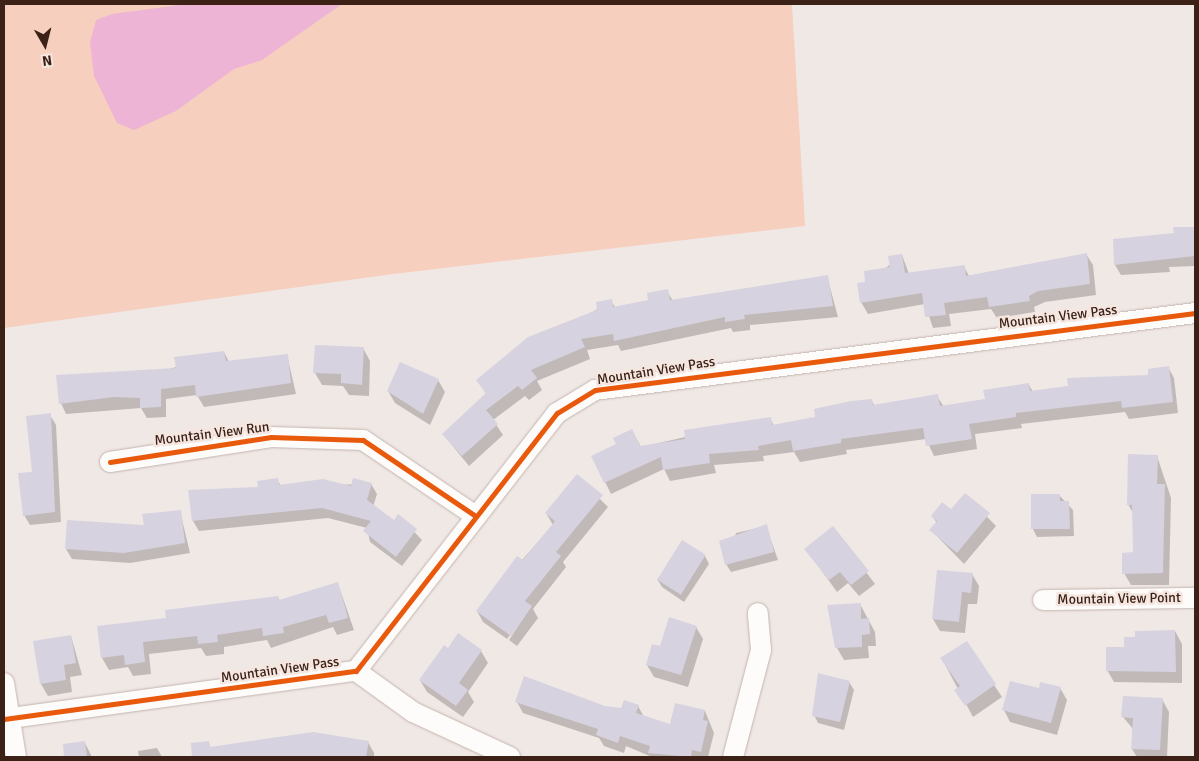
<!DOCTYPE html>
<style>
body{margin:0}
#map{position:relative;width:1199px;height:761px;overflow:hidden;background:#f0e8e5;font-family:Signika,sans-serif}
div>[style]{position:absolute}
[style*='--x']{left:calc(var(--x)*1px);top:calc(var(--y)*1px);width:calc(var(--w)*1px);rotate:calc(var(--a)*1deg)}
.green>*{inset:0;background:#f6cfbf}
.water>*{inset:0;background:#eeb4d5}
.shadow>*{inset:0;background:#0003}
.building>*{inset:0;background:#d6d2e0;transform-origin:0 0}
.roads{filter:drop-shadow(0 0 1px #c3b4ad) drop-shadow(0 0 1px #c3b4ad)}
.street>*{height:20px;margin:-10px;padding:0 10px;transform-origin:10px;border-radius:10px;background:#fdfcfb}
.cycleway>*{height:5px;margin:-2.5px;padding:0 2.5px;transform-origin:2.5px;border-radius:2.5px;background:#e8590c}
span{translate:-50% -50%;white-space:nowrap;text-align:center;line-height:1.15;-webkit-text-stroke:5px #f5e6e0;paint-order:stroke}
.street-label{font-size:14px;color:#3b2116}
.frame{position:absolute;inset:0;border:5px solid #3b2116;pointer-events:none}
.north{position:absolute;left:20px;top:20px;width:50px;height:50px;-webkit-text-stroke:4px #f5e6e0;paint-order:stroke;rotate:172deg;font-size:14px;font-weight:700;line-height:20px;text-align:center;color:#3b2116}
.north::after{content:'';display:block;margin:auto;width:18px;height:22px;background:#3b2116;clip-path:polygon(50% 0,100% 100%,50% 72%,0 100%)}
</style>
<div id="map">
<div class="green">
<div style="clip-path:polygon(4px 4px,792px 4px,805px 226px,393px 274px,4px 328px)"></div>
</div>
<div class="water">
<div style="clip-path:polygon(187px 4px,342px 4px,262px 60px,234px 69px,176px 111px,134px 130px,117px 123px,94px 76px,90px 42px,96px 20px,112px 14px)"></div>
</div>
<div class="shadow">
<div style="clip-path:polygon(1195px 228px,1195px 266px,1169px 267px,1170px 272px,1121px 275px,1115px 265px,1175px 234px,1175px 229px)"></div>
<div style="clip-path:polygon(1086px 254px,1093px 265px,1096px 295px,1045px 302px,1034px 307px,1035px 312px,997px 318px,991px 309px,949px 314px,951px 326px,933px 328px,925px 304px,868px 314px,861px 302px,867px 283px,902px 255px,909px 274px,964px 267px,969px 276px)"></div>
<div style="clip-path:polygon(827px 276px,838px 317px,750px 325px,750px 330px,733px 332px,731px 328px,621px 351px,618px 345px,587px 350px,590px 359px,537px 381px,542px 390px,529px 400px,525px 396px,493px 420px,503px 435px,469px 466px,443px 434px,487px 395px,477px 380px,611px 301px,615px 307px,650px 301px,667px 291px,673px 301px)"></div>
<div style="clip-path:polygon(363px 348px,370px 361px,369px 396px,349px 395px,343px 386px,322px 385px,315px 373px)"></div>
<div style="clip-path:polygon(224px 352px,229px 362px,287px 355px,296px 394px,204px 407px,197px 395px,166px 399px,166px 417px,147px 418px,141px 408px,66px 414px,61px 403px)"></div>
<div style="clip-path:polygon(1168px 367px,1174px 378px,1178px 413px,1129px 419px,1125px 412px,1021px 424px,1022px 428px,975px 434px,977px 449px,934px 456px,926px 439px,846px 450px,847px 454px,800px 462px,794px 452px,763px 456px,764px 461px,714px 465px,716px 473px,670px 481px,664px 469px,611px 494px,593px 457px,618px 445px,632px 430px,641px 447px,770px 418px,774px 426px,817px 418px,871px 400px,875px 406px,937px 396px,944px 407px,986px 400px,1029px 385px,1033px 392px,1150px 376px)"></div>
<div style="clip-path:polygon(438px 380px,445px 392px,430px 425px,395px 403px,388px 391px)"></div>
<div style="clip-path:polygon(50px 415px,56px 425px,61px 522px,30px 525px,24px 515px)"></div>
<div style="clip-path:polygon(1157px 456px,1171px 498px,1169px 585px,1131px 585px,1124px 573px,1134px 553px,1133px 513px,1128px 504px)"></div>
<div style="clip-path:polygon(577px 476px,608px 507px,563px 562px,566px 567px,533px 609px,538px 618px,517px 646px,509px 640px,530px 608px,507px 639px,483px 622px,477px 611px,553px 525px,546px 513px)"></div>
<div style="clip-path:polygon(277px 480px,281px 486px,371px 484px,377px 494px,373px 507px,394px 522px,399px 516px,422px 540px,402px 566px,370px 542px,367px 528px,328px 518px,199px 531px,193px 521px,190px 491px,260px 488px)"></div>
<div style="clip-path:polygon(965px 494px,996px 526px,964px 564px,931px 530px,937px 523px,932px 516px,951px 511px)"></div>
<div style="clip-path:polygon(1059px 495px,1073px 510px,1074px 536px,1037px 537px,1033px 529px)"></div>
<div style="clip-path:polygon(180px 511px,190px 553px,130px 563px,72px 559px,66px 549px,145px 526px)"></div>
<div style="clip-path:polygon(766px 526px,778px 560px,731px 572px,726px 564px,736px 533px)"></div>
<div style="clip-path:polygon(833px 528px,875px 584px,859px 596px,848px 583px,837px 592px,806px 549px)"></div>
<div style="clip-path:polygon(705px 556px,709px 564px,684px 602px,662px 587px,657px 579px)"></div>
<div style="clip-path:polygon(972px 574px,979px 586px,977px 604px,968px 604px,965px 633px,940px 631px,933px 619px)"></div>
<div style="clip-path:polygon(338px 584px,354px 630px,337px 635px,333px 627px,271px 648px,267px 640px,224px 647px,224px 654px,206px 656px,201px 648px,149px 654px,151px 674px,133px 676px,128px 667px,109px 670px,102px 658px,167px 619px,278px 597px,280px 601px)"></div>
<div style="clip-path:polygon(860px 604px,875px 632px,876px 646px,868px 646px,869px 658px,844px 660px,837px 648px)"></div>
<div style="clip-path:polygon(696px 627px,703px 639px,688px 687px,654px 677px,647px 665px,661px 648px)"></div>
<div style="clip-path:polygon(1175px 631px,1182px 644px,1182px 683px,1114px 682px,1107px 670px,1136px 638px)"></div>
<div style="clip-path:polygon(71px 636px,82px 675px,70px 677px,72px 692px,48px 696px,41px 684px,34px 642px)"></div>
<div style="clip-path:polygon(966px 642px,1002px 697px,973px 717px,942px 659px)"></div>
<div style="clip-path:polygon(448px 650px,481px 651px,488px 663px,468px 692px,474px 702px,463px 717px,427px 692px,420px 680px)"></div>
<div style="clip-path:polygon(849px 682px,854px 690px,844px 730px,818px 723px,814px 715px)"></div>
<div style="clip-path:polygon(1060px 688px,1067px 700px,1057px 735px,1010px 722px,1004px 710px,1040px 690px)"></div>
<div style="clip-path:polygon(1162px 699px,1169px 712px,1167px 757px,1137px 757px,1132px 749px,1133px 729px,1123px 717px)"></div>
<div style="clip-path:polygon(517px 702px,622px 709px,638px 706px,644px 717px,671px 725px,705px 711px,714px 733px,708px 757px,652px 757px,626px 746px,624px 753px,604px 746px,599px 738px,523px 713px)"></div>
<div style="clip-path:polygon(208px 742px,211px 748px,368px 742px,374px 753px,374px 757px,194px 757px,192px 744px)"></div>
<div style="clip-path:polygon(85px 743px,92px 757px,66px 757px,64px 745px)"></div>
<div style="clip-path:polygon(157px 748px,162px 757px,139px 757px,138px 751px)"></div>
</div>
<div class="building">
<div style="clip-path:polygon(1173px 227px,1195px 227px,1195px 256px,1114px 265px,1113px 239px,1174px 233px)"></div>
<div style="clip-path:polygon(1087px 253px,1090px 284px,1038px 291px,1029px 296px,1030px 301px,989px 307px,987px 297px,944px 303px,946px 315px,925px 317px,922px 293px,860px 303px,857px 283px,865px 282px,864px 271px,890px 267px,888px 256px,902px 254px,905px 273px,965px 265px,966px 276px)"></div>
<div style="clip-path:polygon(828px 275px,833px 306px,744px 315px,745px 319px,725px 322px,725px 317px,614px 341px,613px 334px,581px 339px,585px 347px,531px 370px,537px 378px,522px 390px,518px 386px,486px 410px,498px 424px,462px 456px,442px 434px,486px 393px,476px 380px,528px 337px,597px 310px,596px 302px,612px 299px,613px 307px,648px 300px,647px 293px,668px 289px,670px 300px)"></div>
<div style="clip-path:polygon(315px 345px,364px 347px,362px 385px,341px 383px,341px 374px,313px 373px)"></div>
<div style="clip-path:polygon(224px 351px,226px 361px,288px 354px,291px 383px,196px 397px,195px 385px,161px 389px,161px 407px,140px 408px,140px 398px,114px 397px,59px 404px,56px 375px,176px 368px,174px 357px)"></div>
<div style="clip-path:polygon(400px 362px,439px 379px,423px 414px,387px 391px)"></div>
<div style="clip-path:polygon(1169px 366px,1173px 402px,1122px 408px,1121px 401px,1016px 413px,1016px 417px,969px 424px,972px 439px,926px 446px,923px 428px,841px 439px,841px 443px,793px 451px,791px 440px,758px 446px,759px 450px,709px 454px,710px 463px,663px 470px,661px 457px,604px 483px,591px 456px,616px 444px,613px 438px,632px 429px,640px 446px,685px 439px,684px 430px,771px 417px,772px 425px,815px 417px,814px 409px,851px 401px,872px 399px,873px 405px,938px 394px,940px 406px,985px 399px,983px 390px,1029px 383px,1030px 391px,1068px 386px,1067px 378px,1148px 375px,1148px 369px)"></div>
<div style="clip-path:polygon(51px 413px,55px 512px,23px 516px,18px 473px,32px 472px,26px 416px)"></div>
<div style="clip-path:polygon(1128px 454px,1158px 455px,1157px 484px,1165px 484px,1163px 573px,1122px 574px,1122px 553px,1133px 552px,1132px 505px,1127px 505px)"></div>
<div style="clip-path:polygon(577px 474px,603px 495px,556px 552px,561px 556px,525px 601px,532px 606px,511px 636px,476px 611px,517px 556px,523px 560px,555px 521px,545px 513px)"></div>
<div style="clip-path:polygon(278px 478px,279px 485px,323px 479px,351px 486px,353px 478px,372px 483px,367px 500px,394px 520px,398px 514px,417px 529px,396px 557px,363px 531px,371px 521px,322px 508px,192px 521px,188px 490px,258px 487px,257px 481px)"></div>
<div style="clip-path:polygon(965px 493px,990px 513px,957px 553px,929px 530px,937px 521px,931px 516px,942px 502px,951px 509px)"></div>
<div style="clip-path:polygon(1031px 494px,1060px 494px,1060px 501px,1069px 501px,1070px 529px,1031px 529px)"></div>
<div style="clip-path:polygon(181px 510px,185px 543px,124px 553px,65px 549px,67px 520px,144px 525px,142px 514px)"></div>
<div style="clip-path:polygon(767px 524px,774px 552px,725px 565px,719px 541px)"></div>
<div style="clip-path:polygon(833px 526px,869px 571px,851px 585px,840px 572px,829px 580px,804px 549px)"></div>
<div style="left:682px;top:540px;width:28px;height:47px;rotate:32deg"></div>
<div style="clip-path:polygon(937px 570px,973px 573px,971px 593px,962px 592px,959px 622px,932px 619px)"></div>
<div style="clip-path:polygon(338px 582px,348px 618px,329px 623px,326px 615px,283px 627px,284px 633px,263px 636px,262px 628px,217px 635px,218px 642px,198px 644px,197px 636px,143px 642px,145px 662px,125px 665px,124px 655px,101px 658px,97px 626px,166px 618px,165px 610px,278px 596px,279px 600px)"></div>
<div style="clip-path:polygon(861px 603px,861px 619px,869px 618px,870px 634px,862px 635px,862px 647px,835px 648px,827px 605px)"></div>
<div style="clip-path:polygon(669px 617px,697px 626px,681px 675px,646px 665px,652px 644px,660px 646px)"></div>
<div style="clip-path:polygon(1175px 630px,1176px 672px,1106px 671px,1106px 647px,1124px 647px,1124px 637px,1135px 637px,1135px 631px)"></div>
<div style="clip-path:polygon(458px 633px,482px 650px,459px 683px,468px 690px,456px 706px,419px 680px,444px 645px,448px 648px)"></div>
<div style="clip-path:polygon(71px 635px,76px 663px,64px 665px,66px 680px,40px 684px,33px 641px)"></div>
<div style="clip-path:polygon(967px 641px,996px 684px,965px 706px,954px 690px,960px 686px,940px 658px)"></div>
<div style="clip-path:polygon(818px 673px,850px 681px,840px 722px,812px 716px)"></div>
<div style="clip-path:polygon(524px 676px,605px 706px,621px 708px,624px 700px,639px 705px,636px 713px,670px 724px,675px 703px,705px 710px,703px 720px,708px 721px,701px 752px,692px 750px,691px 757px,648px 753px,650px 746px,620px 736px,618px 743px,596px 735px,598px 729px,515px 702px)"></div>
<div style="clip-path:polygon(1010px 681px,1039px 688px,1040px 682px,1061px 687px,1051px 723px,1002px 710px)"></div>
<div style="clip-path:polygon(1123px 696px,1163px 698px,1160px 750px,1131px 749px,1133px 718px,1121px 717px)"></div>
<div style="clip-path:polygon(313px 732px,369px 741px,366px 757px,192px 757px,191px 743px,209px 741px,210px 747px)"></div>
<div style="clip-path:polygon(85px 741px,87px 757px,64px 757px,63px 744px)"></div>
</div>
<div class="roads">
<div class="street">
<div style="--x:110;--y:462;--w:163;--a:-8.8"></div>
<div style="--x:271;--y:437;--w:92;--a:1.9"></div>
<div style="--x:363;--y:440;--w:134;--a:34"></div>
<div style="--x:1043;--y:600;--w:152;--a:-0.8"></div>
<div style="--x:356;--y:671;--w:70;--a:35.7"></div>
<div style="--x:413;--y:712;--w:107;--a:24.9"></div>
<div style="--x:4;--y:683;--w:75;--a:80.8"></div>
<div style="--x:4;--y:719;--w:355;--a:-7.8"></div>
<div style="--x:356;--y:671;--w:327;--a:-52.1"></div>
<div style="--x:557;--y:413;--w:44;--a:-31.2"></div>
<div style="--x:595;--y:390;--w:605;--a:-7.31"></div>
<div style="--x:733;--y:757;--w:111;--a:-75.3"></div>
<div style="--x:761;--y:650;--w:37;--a:-95"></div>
</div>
</div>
<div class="cycleway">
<div style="--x:110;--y:462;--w:163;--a:-8.8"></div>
<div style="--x:271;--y:437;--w:92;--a:1.9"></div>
<div style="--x:363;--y:440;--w:134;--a:34"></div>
<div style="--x:4;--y:719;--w:355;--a:-7.8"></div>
<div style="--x:356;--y:671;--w:327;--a:-52.1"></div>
<div style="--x:557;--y:413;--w:44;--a:-31.2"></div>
<div style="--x:595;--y:390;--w:605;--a:-7.31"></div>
</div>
<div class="street-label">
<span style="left:1058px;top:317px;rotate:-7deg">Mountain View Pass</span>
<span style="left:656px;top:371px;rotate:-9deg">Mountain View Pass</span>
<span style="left:212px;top:434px;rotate:-7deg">Mountain View Run</span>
<span style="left:1119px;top:599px;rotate:-1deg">Mountain View Point</span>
<span style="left:280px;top:670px;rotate:-8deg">Mountain View Pass</span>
</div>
<div class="frame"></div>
<div class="north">N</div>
</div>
